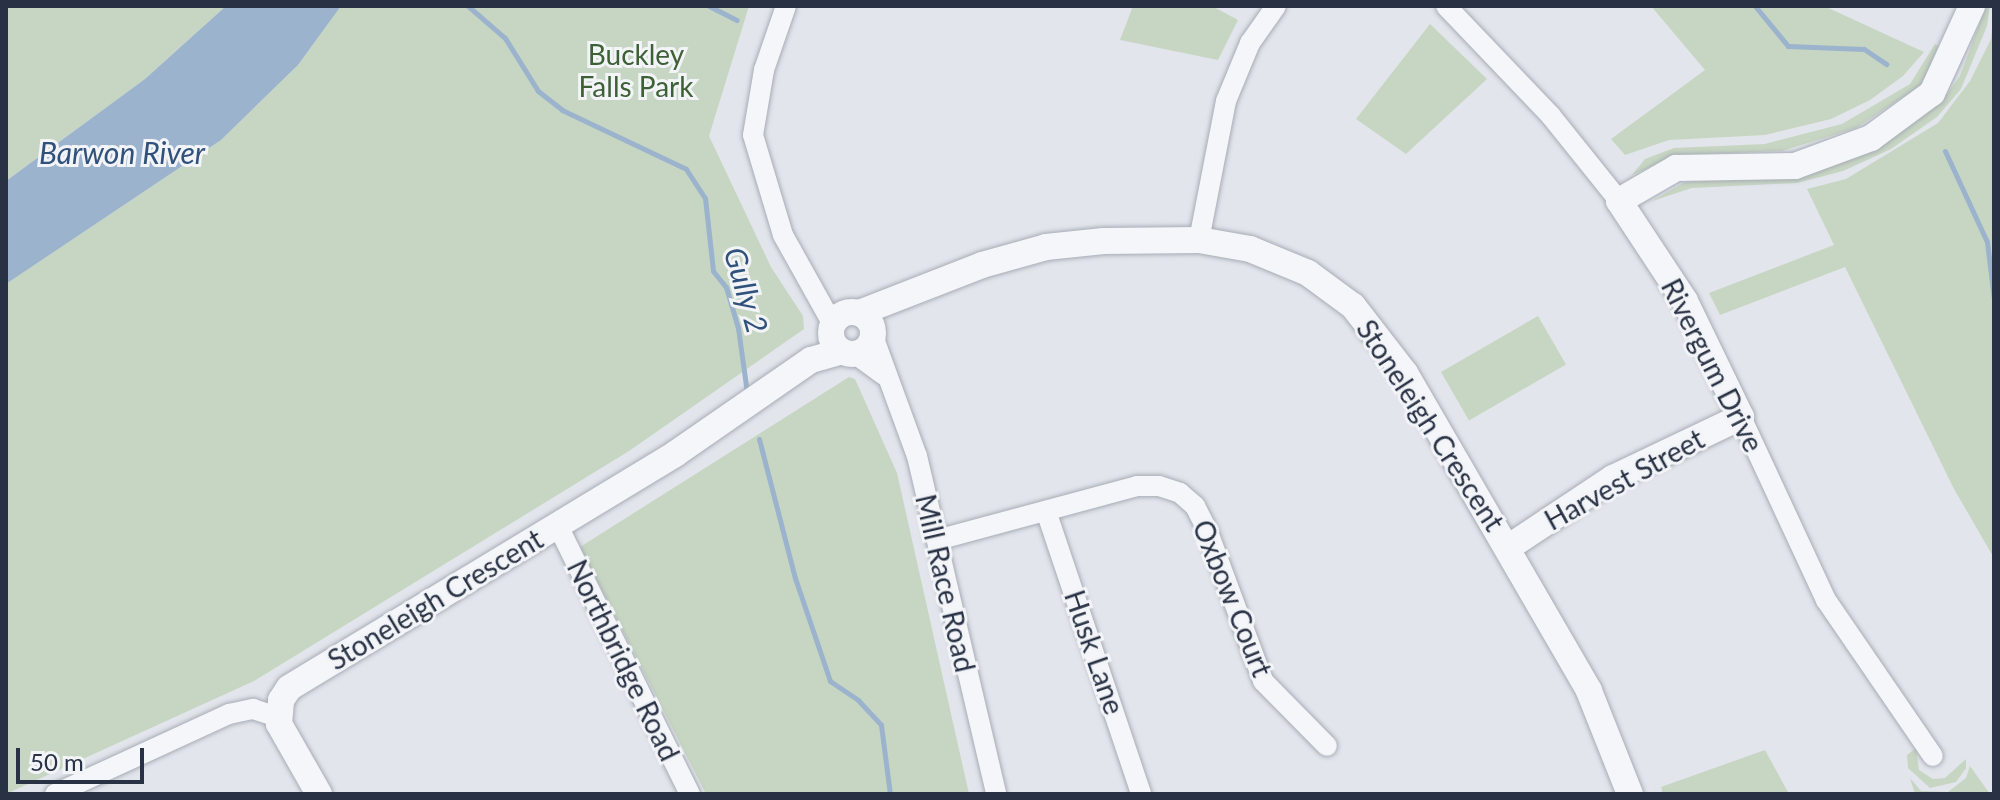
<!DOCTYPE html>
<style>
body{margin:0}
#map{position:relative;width:2000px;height:800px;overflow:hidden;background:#e2e5eb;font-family:Lato,sans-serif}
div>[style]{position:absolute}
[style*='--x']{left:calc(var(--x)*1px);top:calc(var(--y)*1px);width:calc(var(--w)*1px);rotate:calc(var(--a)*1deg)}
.green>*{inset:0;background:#c7d6c2;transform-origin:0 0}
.water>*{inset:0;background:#9bb3cd}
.stream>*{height:5px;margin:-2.5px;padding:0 2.5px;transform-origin:2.5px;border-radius:2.5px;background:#9bb3cd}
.roads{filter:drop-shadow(0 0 2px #a7acb6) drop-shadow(0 0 2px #a7acb6)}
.minor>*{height:20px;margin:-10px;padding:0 10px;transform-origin:10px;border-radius:10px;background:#f5f6f9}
.tertiary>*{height:26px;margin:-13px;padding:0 13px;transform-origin:13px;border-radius:13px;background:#f5f6f9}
.tertiary>.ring{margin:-13px;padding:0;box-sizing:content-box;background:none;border:26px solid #f5f6f9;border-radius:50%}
span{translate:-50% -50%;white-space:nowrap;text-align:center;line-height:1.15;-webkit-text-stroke:6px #f2f4f8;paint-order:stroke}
.park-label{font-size:28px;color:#3d6135}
.street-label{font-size:28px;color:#293244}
.water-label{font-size:30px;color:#30517b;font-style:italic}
.frame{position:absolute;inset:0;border:8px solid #293244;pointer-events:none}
.scale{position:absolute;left:16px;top:748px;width:128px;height:36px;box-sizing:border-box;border:4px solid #293244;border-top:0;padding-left:10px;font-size:24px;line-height:28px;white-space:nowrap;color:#293244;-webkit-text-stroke:6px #f2f4f8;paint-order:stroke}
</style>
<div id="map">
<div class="green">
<div style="clip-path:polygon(6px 6px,226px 6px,145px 79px,6px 181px)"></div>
<div style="clip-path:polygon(341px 6px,749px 6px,709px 136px,771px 267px,803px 316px,804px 329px,629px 451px,254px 681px,6px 794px,6px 284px,221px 140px,298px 65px)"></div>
<div style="clip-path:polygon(1133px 6px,1212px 6px,1238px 20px,1218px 60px,1120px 40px)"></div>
<div style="clip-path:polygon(1651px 6px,1824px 6px,1924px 52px,1903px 76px,1870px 100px,1831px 119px,1765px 135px,1669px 140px,1625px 155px,1611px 139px,1705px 70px)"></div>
<div style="clip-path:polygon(1986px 6px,1990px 6px,1987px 26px,1961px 89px,1937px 117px,1891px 149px,1843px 171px,1797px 183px,1692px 188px,1652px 201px,1685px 182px,1784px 177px,1880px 146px,1942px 101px,1960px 76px)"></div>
<div style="clip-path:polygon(1994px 9px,1992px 40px,1994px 558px,1954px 489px,1845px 267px,1720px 315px,1709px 293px,1834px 245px,1807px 189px,1846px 179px,1938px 123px,1970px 81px,1991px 39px)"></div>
<div style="clip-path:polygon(1430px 24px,1487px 79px,1406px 154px,1356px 119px)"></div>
<div style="clip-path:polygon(1935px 44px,1944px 49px,1920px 86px,1856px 128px,1782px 151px,1678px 155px,1632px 175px,1645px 159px,1674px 148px,1765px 144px,1842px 124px,1910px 84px)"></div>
<div style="left:1538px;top:316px;width:56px;height:112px;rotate:60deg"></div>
<div style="clip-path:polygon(849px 377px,855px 379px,897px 473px,969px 794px,706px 794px,580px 547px)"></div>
<div style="clip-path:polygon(1916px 748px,1919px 770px,1933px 779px,1945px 778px,1966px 759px,1966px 768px,1956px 782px,1930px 788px,1908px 768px,1907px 755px)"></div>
<div style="clip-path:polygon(1765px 750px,1789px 794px,1663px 794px,1661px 787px)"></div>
<div style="clip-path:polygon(1970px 766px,1990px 794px,1915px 794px,1910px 778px,1921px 791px,1948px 792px,1966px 778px)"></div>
</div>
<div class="water">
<div style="clip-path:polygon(226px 6px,341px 6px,298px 65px,221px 140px,6px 284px,6px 181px,145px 79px)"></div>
</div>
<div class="stream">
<div style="--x:468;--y:6;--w:49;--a:40.9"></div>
<div style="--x:505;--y:38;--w:62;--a:58.1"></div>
<div style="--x:538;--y:91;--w:31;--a:38"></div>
<div style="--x:562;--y:110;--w:137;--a:25.4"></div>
<div style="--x:686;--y:169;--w:35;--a:57"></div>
<div style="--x:705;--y:198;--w:73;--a:83.7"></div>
<div style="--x:713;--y:271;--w:21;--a:51"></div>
<div style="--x:726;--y:287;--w:43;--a:73.7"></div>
<div style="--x:738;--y:328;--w:66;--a:82.1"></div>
<div style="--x:709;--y:6;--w:31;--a:27"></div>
<div style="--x:1755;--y:6;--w:52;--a:50.5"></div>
<div style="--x:1788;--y:46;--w:76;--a:2.3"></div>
<div style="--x:1864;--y:49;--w:27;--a:34"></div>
<div style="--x:1945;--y:151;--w:100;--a:65.2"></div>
<div style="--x:1987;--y:242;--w:57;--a:83"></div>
<div style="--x:759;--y:439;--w:144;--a:75.5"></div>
<div style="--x:795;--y:578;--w:109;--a:71.2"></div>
<div style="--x:830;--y:681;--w:34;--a:34"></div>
<div style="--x:858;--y:700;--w:34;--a:47"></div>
<div style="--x:881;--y:725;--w:70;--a:82.6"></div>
</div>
<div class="roads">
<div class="minor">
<div style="--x:786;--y:6;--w:68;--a:109"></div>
<div style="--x:764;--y:70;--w:66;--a:99.6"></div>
<div style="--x:753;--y:135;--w:104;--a:73.3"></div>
<div style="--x:783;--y:235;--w:103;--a:60.9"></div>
<div style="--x:1446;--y:6;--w:152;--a:46.3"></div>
<div style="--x:1551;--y:116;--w:109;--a:51.3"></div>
<div style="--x:1199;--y:240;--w:142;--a:-79"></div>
<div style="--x:1226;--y:101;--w:63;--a:-67.5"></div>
<div style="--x:1250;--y:43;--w:45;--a:-54.9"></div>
<div style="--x:873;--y:336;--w:128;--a:69.9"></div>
<div style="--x:917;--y:456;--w:347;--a:76.8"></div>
<div style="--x:855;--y:354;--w:36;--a:36"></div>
<div style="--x:1741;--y:417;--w:202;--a:65.1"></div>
<div style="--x:1826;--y:600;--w:189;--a:55.6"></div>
<div style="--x:1046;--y:511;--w:299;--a:71.4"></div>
<div style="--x:558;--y:526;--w:299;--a:63.8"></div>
<div style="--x:937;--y:540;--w:207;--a:-15.1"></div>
<div style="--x:1137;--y:486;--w:22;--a:0"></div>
<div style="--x:1159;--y:486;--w:22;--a:18"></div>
<div style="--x:1180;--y:493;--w:20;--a:41"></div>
<div style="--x:1195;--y:506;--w:29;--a:63"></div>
<div style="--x:1208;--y:532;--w:159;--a:69.7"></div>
<div style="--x:1263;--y:681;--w:91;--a:45.4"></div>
<div style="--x:55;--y:794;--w:192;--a:-24.7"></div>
<div style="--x:229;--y:714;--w:25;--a:-12"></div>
<div style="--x:253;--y:709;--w:25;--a:18"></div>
</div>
<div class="tertiary">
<div class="ring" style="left:831px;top:312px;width:16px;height:16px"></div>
<div style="--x:859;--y:313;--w:132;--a:-21.3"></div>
<div style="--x:982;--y:265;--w:66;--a:-15.7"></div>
<div style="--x:1046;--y:247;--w:58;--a:-5.9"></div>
<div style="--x:1104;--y:241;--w:95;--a:-0.6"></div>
<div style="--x:1199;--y:240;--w:52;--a:10"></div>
<div style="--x:1250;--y:249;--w:63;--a:22.5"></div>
<div style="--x:1308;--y:273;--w:56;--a:36.3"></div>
<div style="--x:1353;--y:306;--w:85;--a:52.2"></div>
<div style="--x:1405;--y:373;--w:367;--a:59.9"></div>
<div style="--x:1589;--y:691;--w:111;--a:68.3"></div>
<div style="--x:1509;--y:547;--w:125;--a:-33.6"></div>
<div style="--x:1613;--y:478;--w:142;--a:-25.5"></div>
<div style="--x:1741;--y:417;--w:129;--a:-115.8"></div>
<div style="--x:1685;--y:301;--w:120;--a:-123.4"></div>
<div style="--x:1619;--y:201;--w:66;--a:-30.1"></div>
<div style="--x:1676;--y:168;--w:119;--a:-1"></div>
<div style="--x:1795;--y:166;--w:81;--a:-20.2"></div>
<div style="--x:1871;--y:138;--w:76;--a:-36.4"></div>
<div style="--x:1932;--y:93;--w:96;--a:-65.3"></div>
<div style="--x:319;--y:794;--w:81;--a:-119.7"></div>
<div style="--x:279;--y:724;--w:24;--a:-85"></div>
<div style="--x:281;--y:700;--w:14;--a:-56"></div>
<div style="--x:289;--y:688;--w:451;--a:-31.2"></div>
<div style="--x:675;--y:454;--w:165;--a:-34.7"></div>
<div style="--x:811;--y:360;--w:32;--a:-16"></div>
</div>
</div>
<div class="park-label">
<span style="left:636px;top:70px">Buckley<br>Falls Park</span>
</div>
<div class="street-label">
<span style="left:1713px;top:365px;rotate:63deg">Rivergum Drive</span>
<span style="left:1431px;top:425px;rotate:57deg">Stoneleigh Crescent</span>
<span style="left:1624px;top:479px;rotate:-29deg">Harvest Street</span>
<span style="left:946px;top:583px;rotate:77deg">Mill Race Road</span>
<span style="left:1233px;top:598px;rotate:68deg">Oxbow Court</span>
<span style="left:435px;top:599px;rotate:-31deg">Stoneleigh Crescent</span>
<span style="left:1095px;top:652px;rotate:71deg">Husk Lane</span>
<span style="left:624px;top:660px;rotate:64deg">Northbridge Road</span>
</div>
<div class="water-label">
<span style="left:122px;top:152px">Barwon River</span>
<span style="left:747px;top:290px;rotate:74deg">Gully 2</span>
</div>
<div class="frame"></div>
<div class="scale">50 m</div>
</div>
